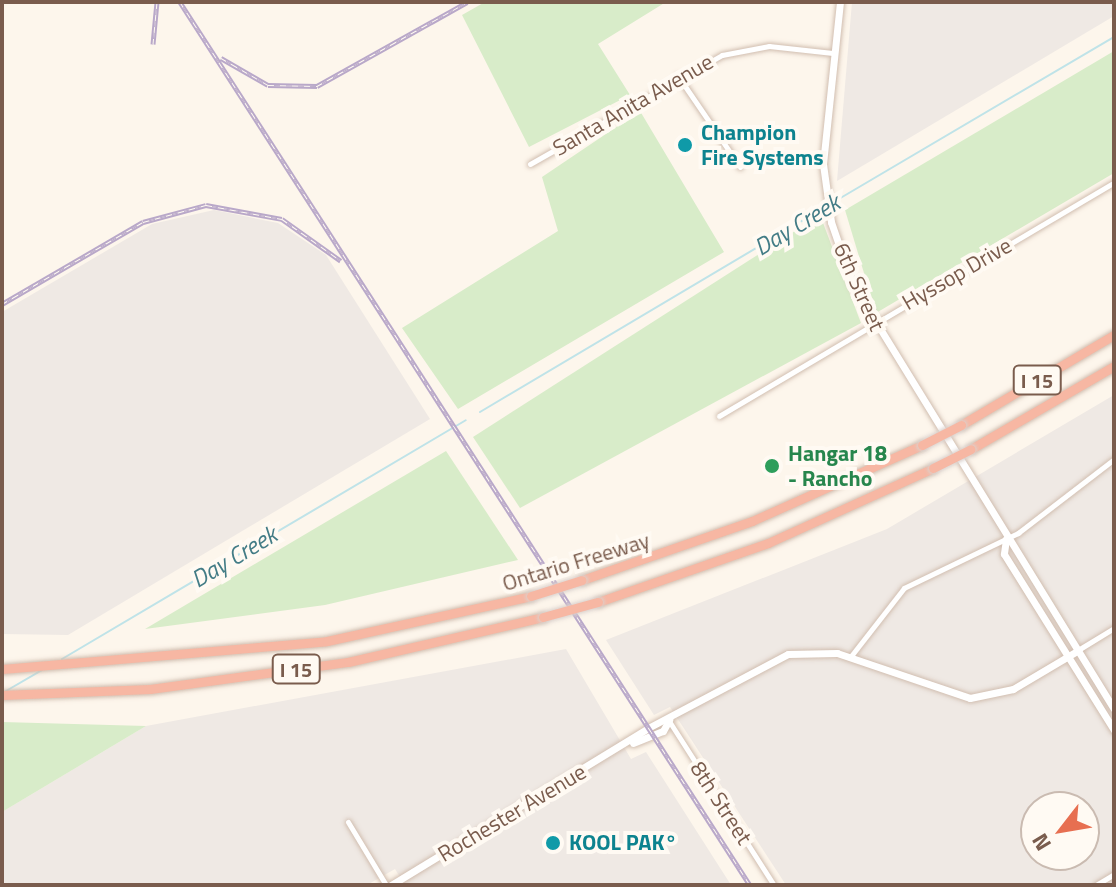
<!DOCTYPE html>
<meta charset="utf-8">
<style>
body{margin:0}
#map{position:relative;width:1116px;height:887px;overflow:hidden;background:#fdf6ec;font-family:"Titillium Web",sans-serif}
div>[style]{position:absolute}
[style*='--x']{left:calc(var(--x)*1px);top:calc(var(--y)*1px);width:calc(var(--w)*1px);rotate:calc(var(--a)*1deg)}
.industrial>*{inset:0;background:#efe9e4}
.green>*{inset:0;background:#d8ecc9}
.stream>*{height:2px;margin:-1px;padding:0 1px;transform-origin:1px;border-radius:1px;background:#bfe3e8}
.roads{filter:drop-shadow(0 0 2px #d1beb0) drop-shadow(0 0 2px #d1beb0)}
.street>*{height:5px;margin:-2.5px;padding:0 2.5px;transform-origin:2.5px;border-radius:2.5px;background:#fff}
.secondary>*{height:7px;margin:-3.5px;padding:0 3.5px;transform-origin:3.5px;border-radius:3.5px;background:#fff}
.highway>*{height:9px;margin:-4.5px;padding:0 4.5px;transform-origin:4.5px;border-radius:4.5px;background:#f7b7a3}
.rail>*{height:5px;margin-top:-2.5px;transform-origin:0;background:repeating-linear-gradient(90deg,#fffaf3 0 6px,#b9a8c9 0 12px);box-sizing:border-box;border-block:2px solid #b9a8c9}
.bridges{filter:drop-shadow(0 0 2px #dad1cd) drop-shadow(0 0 2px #dad1cd)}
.highway-bridge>*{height:9px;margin:-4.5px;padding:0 4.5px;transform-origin:4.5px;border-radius:4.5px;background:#f7b7a3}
.dots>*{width:22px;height:22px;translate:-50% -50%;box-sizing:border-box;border:4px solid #fffaf3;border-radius:50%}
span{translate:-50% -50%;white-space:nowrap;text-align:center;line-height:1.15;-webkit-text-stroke:8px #fffaf3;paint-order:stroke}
.shield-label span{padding:2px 6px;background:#fffaf3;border:2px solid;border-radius:6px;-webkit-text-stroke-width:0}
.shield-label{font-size:20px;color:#7a5c4d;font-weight:700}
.street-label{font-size:22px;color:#7a5c4d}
.culture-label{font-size:22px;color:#0d838f;font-weight:700}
.left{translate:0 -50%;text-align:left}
.leisure-label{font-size:22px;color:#27864d;font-weight:700}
.water-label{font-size:24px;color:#437c86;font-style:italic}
.frame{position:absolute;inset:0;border:4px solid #7a5c4d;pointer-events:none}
.north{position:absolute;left:1020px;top:791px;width:80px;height:80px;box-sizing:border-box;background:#fffaf3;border:2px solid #cabbb1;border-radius:50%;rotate:239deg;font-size:22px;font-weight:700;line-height:32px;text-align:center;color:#7a5c4d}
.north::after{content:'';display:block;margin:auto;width:28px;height:36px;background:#e76f51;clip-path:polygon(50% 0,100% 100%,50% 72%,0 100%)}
</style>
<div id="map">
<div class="industrial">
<div style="clip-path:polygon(852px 2px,1114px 2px,1114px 16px,837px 181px)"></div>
<div style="clip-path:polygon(214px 210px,278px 223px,326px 255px,430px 419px,68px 635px,2px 634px,2px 312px,152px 224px)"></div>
<div style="clip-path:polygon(evenodd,1114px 395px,1114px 885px,786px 885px,670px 707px,654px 715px,606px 640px,887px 529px,1114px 395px,1036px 807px,1084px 807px,1084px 855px,1036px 855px,1036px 807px)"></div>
<div style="clip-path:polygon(566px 649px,631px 759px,646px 752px,731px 885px,405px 885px,395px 869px,367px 885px,2px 885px,2px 812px,146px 726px)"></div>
</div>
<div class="green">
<div style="clip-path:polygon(485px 2px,666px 2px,598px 44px,630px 95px,529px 147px,462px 15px)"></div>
<div style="clip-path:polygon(1114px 51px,1114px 173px,876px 313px,845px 210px)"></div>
<div style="clip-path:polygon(640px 111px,724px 252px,458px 409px,402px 328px,558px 231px,542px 177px)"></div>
<div style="clip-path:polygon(820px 215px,861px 323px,520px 508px,473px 437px)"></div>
<div style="clip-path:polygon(446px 451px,518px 560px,325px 605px,145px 629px)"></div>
<div style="clip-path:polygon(2px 722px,146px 726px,2px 812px)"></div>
</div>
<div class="stream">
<div style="--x:832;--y:203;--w:327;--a:-30.5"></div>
<div style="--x:480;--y:412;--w:404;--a:-30.7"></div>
<div style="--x:62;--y:659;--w:469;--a:-30.6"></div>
<div style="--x:6;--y:691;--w:42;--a:-30.3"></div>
</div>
<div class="roads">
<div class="street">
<div style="--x:678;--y:76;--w:110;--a:55.7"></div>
<div style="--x:530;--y:164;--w:221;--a:-29.6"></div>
<div style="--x:722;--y:55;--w:48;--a:-10.8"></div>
<div style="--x:769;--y:46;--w:64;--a:6.2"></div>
<div style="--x:719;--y:416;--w:459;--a:-30.6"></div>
<div style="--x:1078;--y:650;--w:42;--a:-31.4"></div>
<div style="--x:851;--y:656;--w:86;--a:-52.1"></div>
<div style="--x:904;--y:588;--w:127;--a:-25.8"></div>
<div style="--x:1018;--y:533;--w:121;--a:-37.6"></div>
<div style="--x:669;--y:721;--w:195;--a:57.4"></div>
<div style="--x:348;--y:822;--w:74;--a:58.9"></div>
<div style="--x:1096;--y:885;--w:21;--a:-31"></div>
</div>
<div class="secondary">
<div style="--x:840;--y:2;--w:163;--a:96"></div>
<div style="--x:823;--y:164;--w:59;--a:82.1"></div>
<div style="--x:831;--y:222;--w:65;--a:71"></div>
<div style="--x:852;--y:283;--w:500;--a:58.41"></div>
<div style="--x:1006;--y:539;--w:15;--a:98"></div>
<div style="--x:1004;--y:554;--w:208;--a:58"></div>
<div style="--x:633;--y:743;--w:32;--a:-22"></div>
<div style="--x:663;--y:731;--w:13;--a:-61"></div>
<div style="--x:391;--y:885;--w:301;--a:-31.4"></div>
<div style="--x:648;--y:728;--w:158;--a:-27.9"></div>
<div style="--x:788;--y:654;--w:49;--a:-1.2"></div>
<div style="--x:837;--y:653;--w:140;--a:18.7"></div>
<div style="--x:970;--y:698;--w:44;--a:-11.8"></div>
<div style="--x:1013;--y:689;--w:74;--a:-30.7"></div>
</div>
<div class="highway">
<div style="--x:961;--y:425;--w:178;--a:-30.5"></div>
<div style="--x:971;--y:449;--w:165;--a:-30.1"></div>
<div style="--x:582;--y:580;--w:180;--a:-19.1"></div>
<div style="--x:752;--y:521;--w:186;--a:-24.1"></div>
<div style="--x:598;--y:602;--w:180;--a:-19.1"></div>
<div style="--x:768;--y:543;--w:181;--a:-24.4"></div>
<div style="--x:2;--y:669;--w:326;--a:-4.9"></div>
<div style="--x:327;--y:641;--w:209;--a:-12.4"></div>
<div style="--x:2;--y:695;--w:148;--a:-2.3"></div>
<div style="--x:150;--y:689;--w:200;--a:-7.8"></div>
<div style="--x:348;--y:662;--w:200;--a:-13"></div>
</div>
</div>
<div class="rail">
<div style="--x:180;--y:2;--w:1051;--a:57.16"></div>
<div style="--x:153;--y:44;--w:42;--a:-84.6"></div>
<div style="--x:221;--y:58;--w:54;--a:29.9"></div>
<div style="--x:268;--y:85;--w:49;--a:1.2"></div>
<div style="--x:317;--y:86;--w:172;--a:-29.2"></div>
<div style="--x:2;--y:304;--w:163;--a:-30.2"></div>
<div style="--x:143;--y:222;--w:65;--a:-15.1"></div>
<div style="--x:206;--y:205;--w:77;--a:10.4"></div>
<div style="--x:282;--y:219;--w:72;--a:35.4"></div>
</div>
<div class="bridges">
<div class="highway-bridge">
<div style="--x:922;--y:445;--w:44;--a:-27.1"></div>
<div style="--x:933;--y:468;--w:42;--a:-26.6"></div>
<div style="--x:531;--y:596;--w:53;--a:-17.4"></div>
<div style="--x:543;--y:617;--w:57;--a:-15.3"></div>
</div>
</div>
<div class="dots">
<div style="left:685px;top:145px;background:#0f9aa8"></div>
<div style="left:772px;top:466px;background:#2e9e5b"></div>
<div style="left:553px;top:843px;background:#0f9aa8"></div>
</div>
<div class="shield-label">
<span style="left:1037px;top:380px">I 15</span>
<span style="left:296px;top:669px">I 15</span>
</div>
<div class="street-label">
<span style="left:633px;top:105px;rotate:-30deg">Santa Anita Avenue</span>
<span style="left:957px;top:274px;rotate:-30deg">Hyssop Drive</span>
<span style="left:859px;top:287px;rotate:66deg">6th Street</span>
<span style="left:576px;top:562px;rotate:-17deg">Ontario Freeway</span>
<span style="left:721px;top:803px;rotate:57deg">8th Street</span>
<span style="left:512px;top:813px;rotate:-31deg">Rochester Avenue</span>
</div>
<div class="culture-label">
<span class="left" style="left:701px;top:145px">Champion<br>Fire Systems</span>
<span class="left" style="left:569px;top:843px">KOOL PAK°</span>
</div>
<div class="leisure-label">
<span class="left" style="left:788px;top:466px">Hangar 18<br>- Rancho</span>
</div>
<div class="water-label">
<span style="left:797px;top:225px;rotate:-31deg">Day Creek</span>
<span style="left:234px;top:557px;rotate:-31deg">Day Creek</span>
</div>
<div class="frame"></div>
<div class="north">N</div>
</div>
